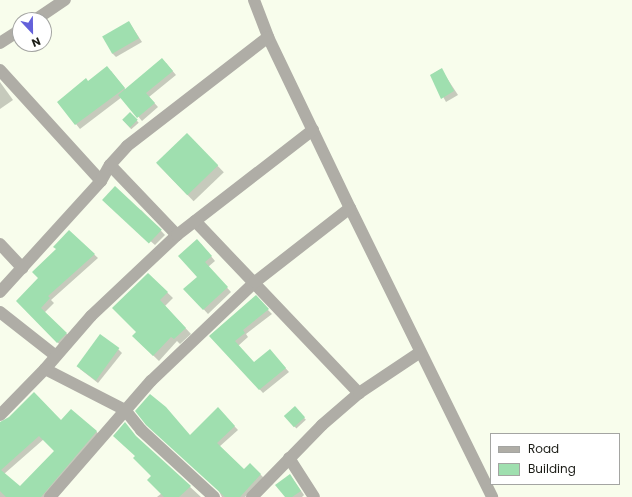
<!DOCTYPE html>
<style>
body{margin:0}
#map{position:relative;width:632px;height:497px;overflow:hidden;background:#f8fdec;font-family:Poppins,sans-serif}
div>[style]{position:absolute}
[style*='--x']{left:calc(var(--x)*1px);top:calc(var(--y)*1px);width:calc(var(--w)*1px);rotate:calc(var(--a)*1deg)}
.shadow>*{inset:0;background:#0003;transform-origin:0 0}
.building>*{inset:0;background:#9fdfaf;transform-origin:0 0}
.street>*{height:12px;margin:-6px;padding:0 6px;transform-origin:6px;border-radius:6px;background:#afada6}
span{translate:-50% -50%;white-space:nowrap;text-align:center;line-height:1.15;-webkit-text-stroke:3px #fff;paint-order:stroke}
.legend{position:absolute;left:490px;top:433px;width:130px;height:52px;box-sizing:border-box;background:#fff;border:1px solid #a4a5a2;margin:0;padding:5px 7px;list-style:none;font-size:12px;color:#1c1d17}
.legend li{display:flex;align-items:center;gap:8px;height:20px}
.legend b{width:20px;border:1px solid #a4a5a2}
.north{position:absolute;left:12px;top:12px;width:40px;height:40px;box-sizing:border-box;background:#fff;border:1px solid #a4a5a2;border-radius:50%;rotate:158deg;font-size:11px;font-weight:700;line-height:16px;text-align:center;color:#1c1d17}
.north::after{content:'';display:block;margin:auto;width:14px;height:18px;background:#6461da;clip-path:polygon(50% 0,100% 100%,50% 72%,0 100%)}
</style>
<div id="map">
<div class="shadow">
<div style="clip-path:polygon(129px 22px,142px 42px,116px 57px,112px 53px)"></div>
<div style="clip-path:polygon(166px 63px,176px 75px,149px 97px,158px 107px,142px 121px,122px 97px,80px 129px,58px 102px,88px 82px,111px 71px,126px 90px)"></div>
<div style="clip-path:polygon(441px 69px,458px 95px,446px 102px,431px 75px)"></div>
<div style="clip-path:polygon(0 82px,13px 100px,0 109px)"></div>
<div style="left:130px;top:113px;width:13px;height:10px;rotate:48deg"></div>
<div style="left:187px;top:134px;width:53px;height:42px;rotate:46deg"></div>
<div style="clip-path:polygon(107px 204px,141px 210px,165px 235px,155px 245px)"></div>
<div style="clip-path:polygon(69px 231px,98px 258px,51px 300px,54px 303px,44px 313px,70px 337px,61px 346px,18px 301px,40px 278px)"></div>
<div style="clip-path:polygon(201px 244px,215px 261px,208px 267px,231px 292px,208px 314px,185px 289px,198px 277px)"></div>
<div style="clip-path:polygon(148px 274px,173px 298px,165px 306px,191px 334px,180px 344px,177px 341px,159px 361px,133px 336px,137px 332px)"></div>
<div style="clip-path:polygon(255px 297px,272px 314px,246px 334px,248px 337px,238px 346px,254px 363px,273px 354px,289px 372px,263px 393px,210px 336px)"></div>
<div style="clip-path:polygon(118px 349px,122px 353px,98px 383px,80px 369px)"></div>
<div style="left:295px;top:408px;width:16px;height:13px;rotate:47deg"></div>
<div style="clip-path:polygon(218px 409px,238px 430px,219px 447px,244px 470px,250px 464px,264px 478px,245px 497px,222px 497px,190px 437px)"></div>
<div style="clip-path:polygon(evenodd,61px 421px,96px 431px,100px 436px,48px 497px,0 497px,0 423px,61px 421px,44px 439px,56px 451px,20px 488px,4px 474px,44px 439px)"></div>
<div style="clip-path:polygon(138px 439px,201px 497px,157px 497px,162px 493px,152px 476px)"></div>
<div style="clip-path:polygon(290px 475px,304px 495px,302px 497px,286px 497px)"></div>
</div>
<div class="building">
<div style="left:129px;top:21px;width:20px;height:31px;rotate:60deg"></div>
<div style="clip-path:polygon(162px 58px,173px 71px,146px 93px,155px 103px,137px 118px,118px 95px)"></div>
<div style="clip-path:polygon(107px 66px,125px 88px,75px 125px,57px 102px,86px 78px,88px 81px)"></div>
<div style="clip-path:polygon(442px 68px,454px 91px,441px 99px,430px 75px)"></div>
<div style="left:130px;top:112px;width:11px;height:11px;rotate:45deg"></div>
<div style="left:187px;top:133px;width:45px;height:43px;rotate:46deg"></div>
<div style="left:115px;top:186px;width:64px;height:19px;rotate:43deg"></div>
<div style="clip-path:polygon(69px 230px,95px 254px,48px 296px,50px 298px,41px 308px,67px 333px,57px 343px,16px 301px,38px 278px,32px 272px,56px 249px,53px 247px)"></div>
<div style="clip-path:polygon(197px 239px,212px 256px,205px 262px,228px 287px,203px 310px,183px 289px,197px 277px,178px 256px)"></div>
<div style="clip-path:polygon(148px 273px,168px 292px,160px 300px,186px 328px,174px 339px,171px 337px,153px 356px,132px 336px,136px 332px,112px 308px)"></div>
<div style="clip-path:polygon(256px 295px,269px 309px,243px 330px,245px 333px,235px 341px,254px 362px,270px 349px,286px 368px,259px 390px,209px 336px)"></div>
<div style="left:100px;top:334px;width:24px;height:40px;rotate:36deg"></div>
<div style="clip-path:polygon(evenodd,34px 392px,61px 420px,71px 409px,97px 431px,41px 497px,6px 497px,0 491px,0 422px,9px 417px,34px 392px,39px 436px,54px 451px,20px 486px,1px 470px,39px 436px)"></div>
<div style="clip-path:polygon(150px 394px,166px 407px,190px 435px,218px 407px,235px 426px,217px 443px,244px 469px,250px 463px,261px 474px,240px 497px,225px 497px,146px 425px,135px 411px)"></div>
<div style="left:295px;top:406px;width:15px;height:15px;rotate:48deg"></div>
<div style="clip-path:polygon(125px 422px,136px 436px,191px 486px,179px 497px,164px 497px,147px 480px,151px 476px,133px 458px,135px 456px,113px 436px)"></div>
<div style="clip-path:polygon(290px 474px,301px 491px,292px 497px,285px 497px,275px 485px)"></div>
</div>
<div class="street">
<div style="--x:254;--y:0;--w:40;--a:69"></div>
<div style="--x:268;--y:37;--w:190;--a:64.4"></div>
<div style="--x:350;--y:208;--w:322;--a:63.8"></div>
<div style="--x:35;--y:20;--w:36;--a:-34"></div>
<div style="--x:0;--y:43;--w:24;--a:-33"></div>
<div style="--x:0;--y:70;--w:150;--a:47.7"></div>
<div style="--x:110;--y:165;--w:97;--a:46.3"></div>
<div style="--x:195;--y:221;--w:238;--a:46.4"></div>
<div style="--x:0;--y:244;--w:33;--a:47"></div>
<div style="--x:0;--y:292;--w:150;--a:-47.7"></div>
<div style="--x:101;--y:181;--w:18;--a:-61"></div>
<div style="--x:110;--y:165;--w:25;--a:-48"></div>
<div style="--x:127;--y:146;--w:178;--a:-37.7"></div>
<div style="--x:0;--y:312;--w:71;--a:38.2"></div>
<div style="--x:45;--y:369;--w:90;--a:27.1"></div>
<div style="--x:125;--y:410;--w:26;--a:51"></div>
<div style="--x:141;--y:430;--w:99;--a:42.5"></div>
<div style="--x:0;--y:415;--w:64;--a:-45.6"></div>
<div style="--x:45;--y:369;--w:70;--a:-49"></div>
<div style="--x:91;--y:316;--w:118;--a:-43.3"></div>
<div style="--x:177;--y:235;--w:172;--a:-37.7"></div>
<div style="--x:289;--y:458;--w:46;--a:57.3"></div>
<div style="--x:50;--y:497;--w:154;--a:-49"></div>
<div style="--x:151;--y:381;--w:144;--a:-43.6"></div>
<div style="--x:255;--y:282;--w:120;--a:-37.9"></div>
<div style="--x:252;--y:497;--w:100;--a:-45.8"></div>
<div style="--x:322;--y:425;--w:49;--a:-40.9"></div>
<div style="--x:359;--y:393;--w:72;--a:-33.7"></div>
</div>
<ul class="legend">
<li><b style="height:5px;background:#afada6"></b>Road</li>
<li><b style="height:11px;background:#9fdfaf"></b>Building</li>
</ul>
<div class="north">N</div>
</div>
